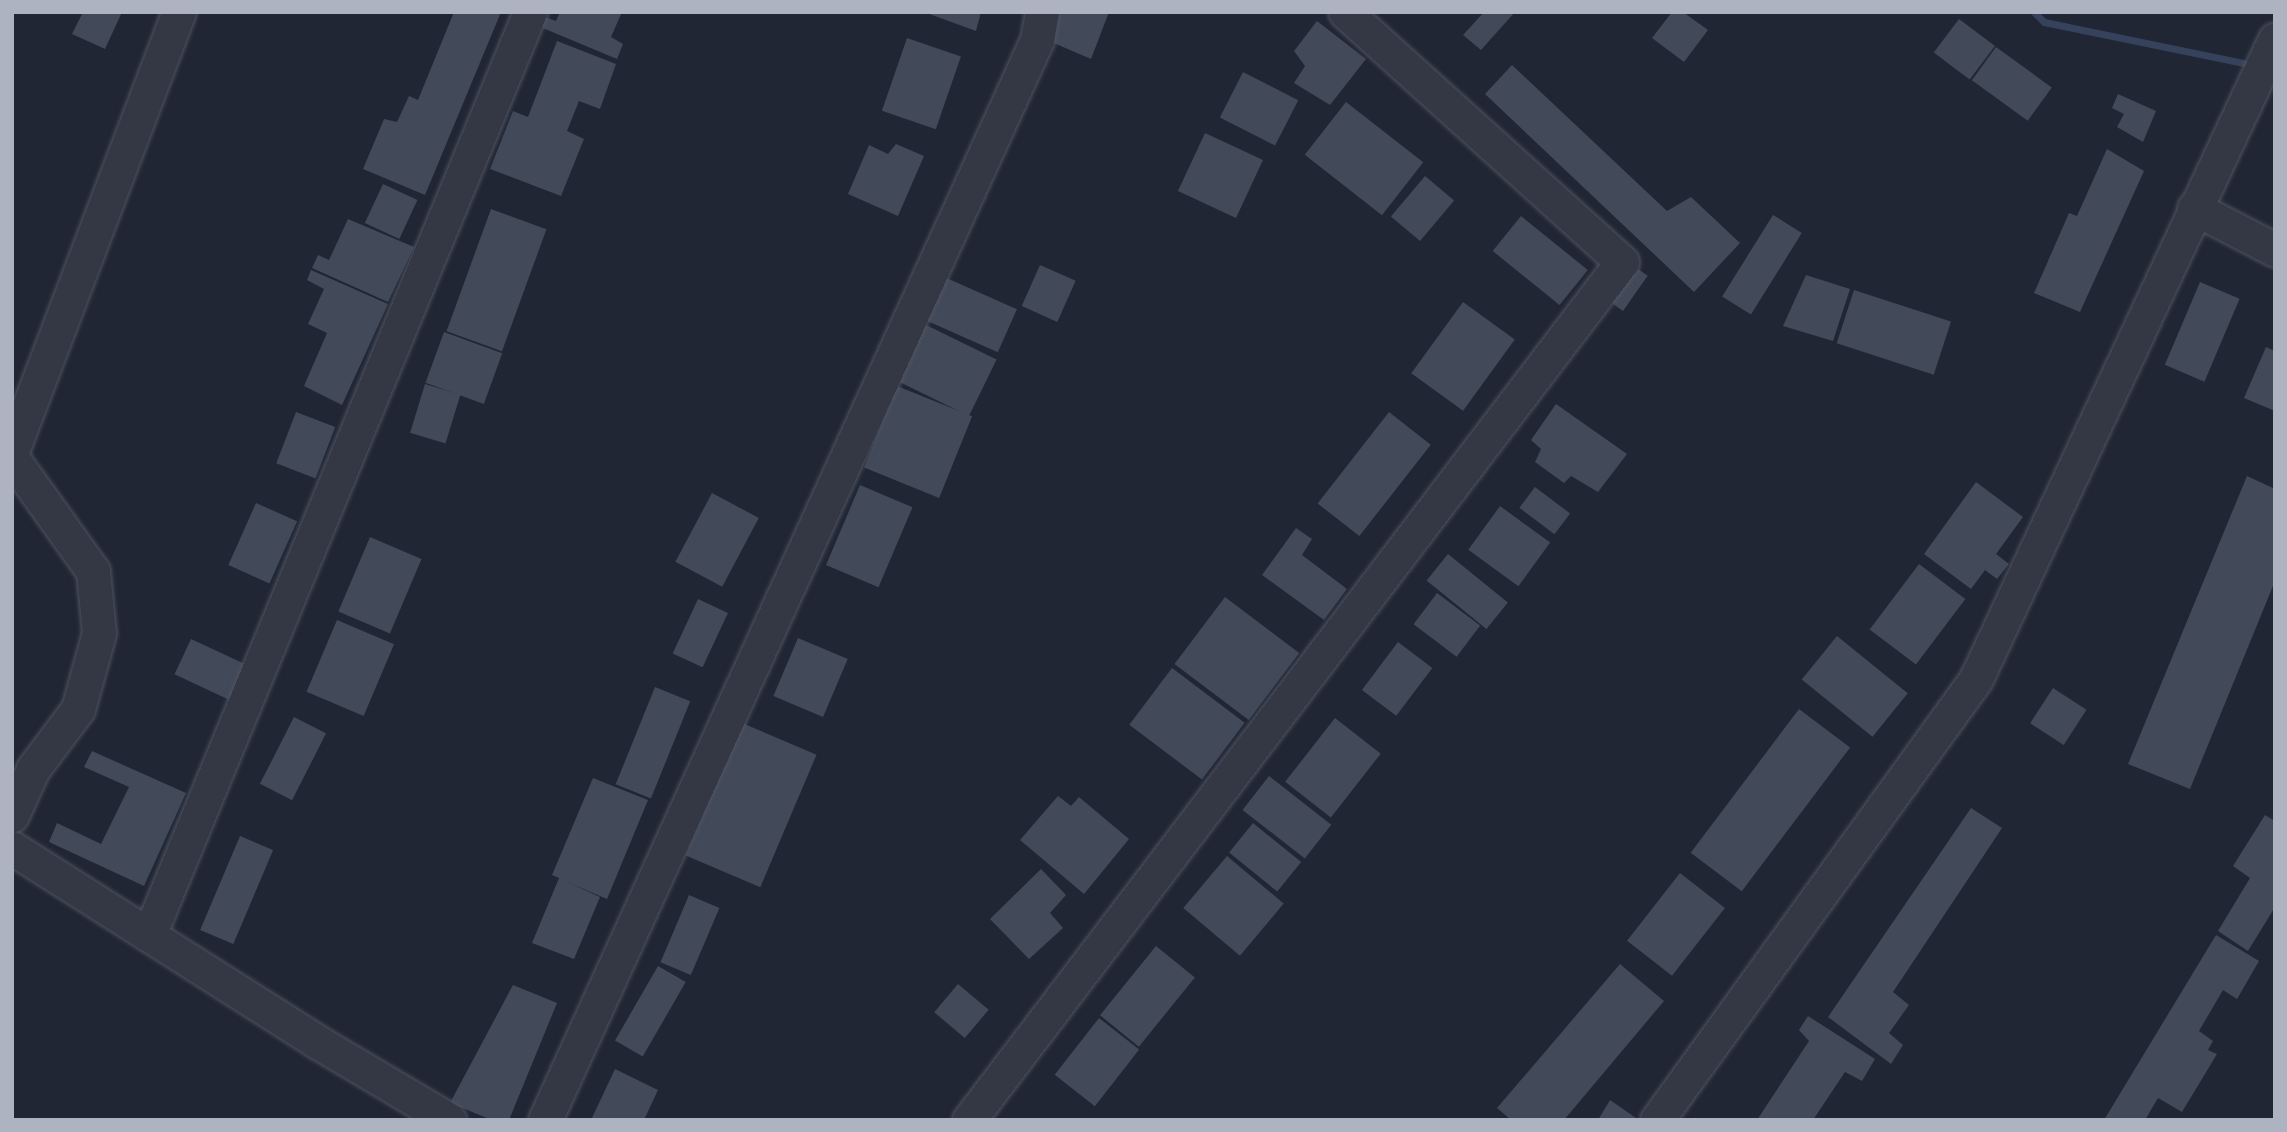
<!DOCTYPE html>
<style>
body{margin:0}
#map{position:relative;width:2287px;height:1132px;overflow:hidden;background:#202634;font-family:"Fira Sans",sans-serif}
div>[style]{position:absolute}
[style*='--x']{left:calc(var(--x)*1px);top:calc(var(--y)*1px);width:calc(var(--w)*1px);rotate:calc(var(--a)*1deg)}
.stream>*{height:7px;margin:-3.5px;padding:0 3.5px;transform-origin:3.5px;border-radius:3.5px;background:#36425c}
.building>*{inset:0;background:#424959;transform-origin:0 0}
.roads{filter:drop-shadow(0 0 2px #4e5360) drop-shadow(0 0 2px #4e5360)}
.minor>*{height:33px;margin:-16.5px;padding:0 16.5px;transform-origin:16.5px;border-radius:16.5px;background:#343845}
span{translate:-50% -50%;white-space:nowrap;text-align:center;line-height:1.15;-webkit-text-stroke:5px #191e29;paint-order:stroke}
.frame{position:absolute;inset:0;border:14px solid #aeb3c2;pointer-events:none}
</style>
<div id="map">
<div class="stream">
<div style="--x:2034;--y:12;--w:14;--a:45"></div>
<div style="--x:2044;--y:22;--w:213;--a:11.6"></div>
</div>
<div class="building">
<div style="clip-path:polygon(83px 12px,122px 12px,105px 49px,72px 34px)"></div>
<div style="clip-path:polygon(454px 12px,501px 12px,425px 195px,363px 169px,384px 119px,397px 122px,409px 96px,418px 100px)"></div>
<div style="clip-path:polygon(560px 12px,622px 12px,611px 37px,623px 44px,617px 59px,538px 26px,542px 16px,556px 21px)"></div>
<div style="clip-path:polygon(924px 12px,981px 12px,976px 31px)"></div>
<div style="clip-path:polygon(1060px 12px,1109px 12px,1091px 59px,1049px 41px)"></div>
<div style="clip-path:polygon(1484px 12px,1515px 12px,1481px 50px,1463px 35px)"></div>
<div style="clip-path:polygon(1672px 12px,1683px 12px,1708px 30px,1684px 62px,1652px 38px)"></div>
<div style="left:1959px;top:19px;width:45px;height:42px;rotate:37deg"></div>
<div style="clip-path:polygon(1317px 21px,1366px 59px,1330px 105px,1294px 83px,1305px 66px,1294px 51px)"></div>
<div style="left:907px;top:38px;width:57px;height:77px;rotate:19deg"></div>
<div style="clip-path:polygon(557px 41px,616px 64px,600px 109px,579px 101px,567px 131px,584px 139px,561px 196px,490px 169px,513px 111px,528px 117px)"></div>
<div style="left:1996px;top:47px;width:69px;height:41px;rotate:36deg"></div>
<div style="clip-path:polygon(1512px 65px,1667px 211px,1691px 197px,1740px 243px,1694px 292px,1485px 94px)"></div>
<div style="left:1243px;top:72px;width:62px;height:51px;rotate:27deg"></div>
<div style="clip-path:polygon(2118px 94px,2156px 111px,2143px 142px,2117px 127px,2124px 114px,2112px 108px)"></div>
<div style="left:1346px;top:102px;width:98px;height:67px;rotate:38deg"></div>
<div style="left:1205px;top:133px;width:64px;height:64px;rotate:25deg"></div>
<div style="clip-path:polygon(896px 144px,924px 156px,898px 216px,848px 194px,869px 145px,888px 154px)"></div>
<div style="clip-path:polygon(2107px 149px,2144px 171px,2080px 312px,2034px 293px,2069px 213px,2077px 216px)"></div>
<div style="left:1425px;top:176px;width:38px;height:53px;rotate:40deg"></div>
<div style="left:383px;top:184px;width:38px;height:43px;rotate:25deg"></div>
<div style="left:491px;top:209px;width:59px;height:130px;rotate:20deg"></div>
<div style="left:1773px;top:215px;width:34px;height:96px;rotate:32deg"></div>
<div style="left:1521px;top:216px;width:86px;height:45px;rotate:39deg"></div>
<div style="clip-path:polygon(348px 219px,414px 247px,388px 302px,312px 268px,318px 255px,329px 260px)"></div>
<div style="left:1628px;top:262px;width:24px;height:43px;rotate:35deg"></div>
<div style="left:1040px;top:265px;width:39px;height:45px;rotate:24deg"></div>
<div style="clip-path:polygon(311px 270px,388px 304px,342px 405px,304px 386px,327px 333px,308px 324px,324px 289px,307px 280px)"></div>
<div style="clip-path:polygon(1806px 275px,1850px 289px,1833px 341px,1783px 326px)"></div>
<div style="left:942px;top:276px;width:82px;height:47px;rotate:24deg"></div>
<div style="left:2200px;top:282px;width:43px;height:90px;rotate:23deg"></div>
<div style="left:1854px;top:290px;width:102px;height:56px;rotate:18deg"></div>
<div style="left:1463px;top:302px;width:64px;height:88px;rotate:36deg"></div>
<div style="left:922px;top:323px;width:83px;height:63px;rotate:26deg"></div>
<div style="left:444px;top:332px;width:62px;height:54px;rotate:20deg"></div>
<div style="clip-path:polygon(2266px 347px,2275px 351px,2275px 411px,2244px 398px)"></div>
<div style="left:425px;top:384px;width:37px;height:51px;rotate:17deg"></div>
<div style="left:897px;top:386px;width:81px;height:88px;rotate:22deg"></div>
<div style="clip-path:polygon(1556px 404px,1627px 454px,1598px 492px,1571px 476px,1564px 483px,1535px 462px,1541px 449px,1531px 440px)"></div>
<div style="left:296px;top:412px;width:42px;height:55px;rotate:21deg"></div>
<div style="left:1389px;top:412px;width:53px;height:116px;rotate:38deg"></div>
<div style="clip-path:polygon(2247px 476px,2275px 489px,2275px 581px,2190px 789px,2128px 764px)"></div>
<div style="clip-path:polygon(1976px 482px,2023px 517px,1996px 554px,2009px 564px,1997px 579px,1985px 570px,1971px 589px,1924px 554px)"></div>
<div style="left:860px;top:485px;width:57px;height:87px;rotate:23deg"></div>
<div style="left:1535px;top:487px;width:44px;height:26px;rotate:37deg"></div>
<div style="left:712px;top:493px;width:53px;height:78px;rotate:28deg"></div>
<div style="left:256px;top:503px;width:45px;height:68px;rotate:24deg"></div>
<div style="left:1500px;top:506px;width:62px;height:54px;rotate:36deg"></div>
<div style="clip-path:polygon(1296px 528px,1312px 539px,1302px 555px,1347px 589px,1324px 620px,1262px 575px)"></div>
<div style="left:370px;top:537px;width:56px;height:81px;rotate:23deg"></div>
<div style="left:1448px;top:554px;width:77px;height:34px;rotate:39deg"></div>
<div style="left:1919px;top:564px;width:58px;height:82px;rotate:37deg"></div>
<div style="left:1437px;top:593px;width:54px;height:39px;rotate:37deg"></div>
<div style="left:1225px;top:597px;width:93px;height:84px;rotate:37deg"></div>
<div style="left:698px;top:599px;width:33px;height:60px;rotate:25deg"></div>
<div style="left:337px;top:620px;width:62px;height:78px;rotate:23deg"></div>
<div style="left:1837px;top:636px;width:91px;height:56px;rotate:39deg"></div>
<div style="left:798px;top:638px;width:54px;height:63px;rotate:23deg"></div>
<div style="left:191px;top:639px;width:63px;height:39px;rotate:25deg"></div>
<div style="left:1398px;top:642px;width:43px;height:60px;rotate:37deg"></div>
<div style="left:1172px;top:668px;width:91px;height:71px;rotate:37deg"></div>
<div style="left:655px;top:687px;width:38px;height:105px;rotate:22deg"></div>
<div style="left:2053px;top:688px;width:40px;height:42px;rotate:33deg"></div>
<div style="left:1799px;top:709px;width:64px;height:180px;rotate:37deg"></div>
<div style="left:294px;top:717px;width:36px;height:75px;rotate:27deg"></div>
<div style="left:1335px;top:718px;width:58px;height:81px;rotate:38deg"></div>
<div style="left:742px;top:723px;width:81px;height:144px;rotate:23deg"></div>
<div style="clip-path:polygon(92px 751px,186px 793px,144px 886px,49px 842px,57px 823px,101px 844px,129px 787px,84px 767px)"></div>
<div style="left:1269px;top:776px;width:79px;height:43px;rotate:38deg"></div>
<div style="clip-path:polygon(593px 778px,648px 800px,607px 899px,565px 881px,600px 897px,574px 959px,532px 943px,559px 878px,552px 875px)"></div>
<div style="clip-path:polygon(1058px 796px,1071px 806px,1079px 797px,1129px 839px,1084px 894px,1020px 840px)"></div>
<div style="clip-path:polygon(1971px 808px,2002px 828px,1893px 992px,1909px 1005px,1889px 1033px,1903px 1045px,1891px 1064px,1828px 1017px)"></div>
<div style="clip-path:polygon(2265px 815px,2275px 821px,2275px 907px,2248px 951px,2218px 931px,2250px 878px,2233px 866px)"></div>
<div style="left:1253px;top:823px;width:62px;height:38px;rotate:39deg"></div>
<div style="left:240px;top:836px;width:36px;height:102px;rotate:23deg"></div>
<div style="left:1227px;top:856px;width:74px;height:68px;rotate:40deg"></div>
<div style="clip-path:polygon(1041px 869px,1066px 895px,1050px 913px,1063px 928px,1029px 959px,990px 919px)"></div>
<div style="left:1680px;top:873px;width:57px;height:86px;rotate:38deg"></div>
<div style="left:689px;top:895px;width:33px;height:73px;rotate:23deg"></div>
<div style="clip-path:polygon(2216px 935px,2259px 961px,2237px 999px,2223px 990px,2199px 1031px,2213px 1041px,2208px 1050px,2217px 1054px,2182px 1112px,2158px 1098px,2145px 1120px,2104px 1120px)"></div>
<div style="left:1156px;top:946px;width:50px;height:89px;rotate:39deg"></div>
<div style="clip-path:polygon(1620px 964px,1664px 1001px,1564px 1120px,1511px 1120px,1497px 1108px)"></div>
<div style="left:658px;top:966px;width:32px;height:86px;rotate:30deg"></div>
<div style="left:958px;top:984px;width:40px;height:37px;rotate:40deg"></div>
<div style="clip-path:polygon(513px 985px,557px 1003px,509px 1120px,492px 1120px,450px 1103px)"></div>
<div style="clip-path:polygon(1808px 1016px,1875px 1059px,1862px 1081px,1845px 1072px,1813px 1120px,1757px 1120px,1809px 1041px,1799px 1030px)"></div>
<div style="left:1099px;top:1018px;width:51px;height:72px;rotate:38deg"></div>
<div style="clip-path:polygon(615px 1069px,658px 1090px,644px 1120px,591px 1120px)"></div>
<div style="clip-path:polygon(1610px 1100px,1639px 1120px,1598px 1120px)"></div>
</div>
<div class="roads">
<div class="minor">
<div style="--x:2194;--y:208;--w:91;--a:27.4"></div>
<div style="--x:12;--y:451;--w:470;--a:-69.2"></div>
<div style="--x:12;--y:458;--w:139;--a:54.4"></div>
<div style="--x:93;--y:571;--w:62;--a:84.5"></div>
<div style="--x:99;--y:633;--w:79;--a:105.4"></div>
<div style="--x:78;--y:709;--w:75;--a:126.9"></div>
<div style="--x:33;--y:769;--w:51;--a:114.5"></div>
<div style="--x:12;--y:848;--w:360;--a:32.4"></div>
<div style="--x:316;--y:1041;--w:155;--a:30.7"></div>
<div style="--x:149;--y:935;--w:999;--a:-67.57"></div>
<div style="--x:545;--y:1120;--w:1187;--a:-65.51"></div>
<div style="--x:1037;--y:40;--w:28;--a:-80"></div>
<div style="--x:969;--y:1120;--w:1078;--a:-52.73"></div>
<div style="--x:1622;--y:262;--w:373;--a:-137.9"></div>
<div style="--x:1657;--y:1120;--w:544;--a:-54.12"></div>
<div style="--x:1976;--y:679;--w:706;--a:-64.96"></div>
</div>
</div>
<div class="frame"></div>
</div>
